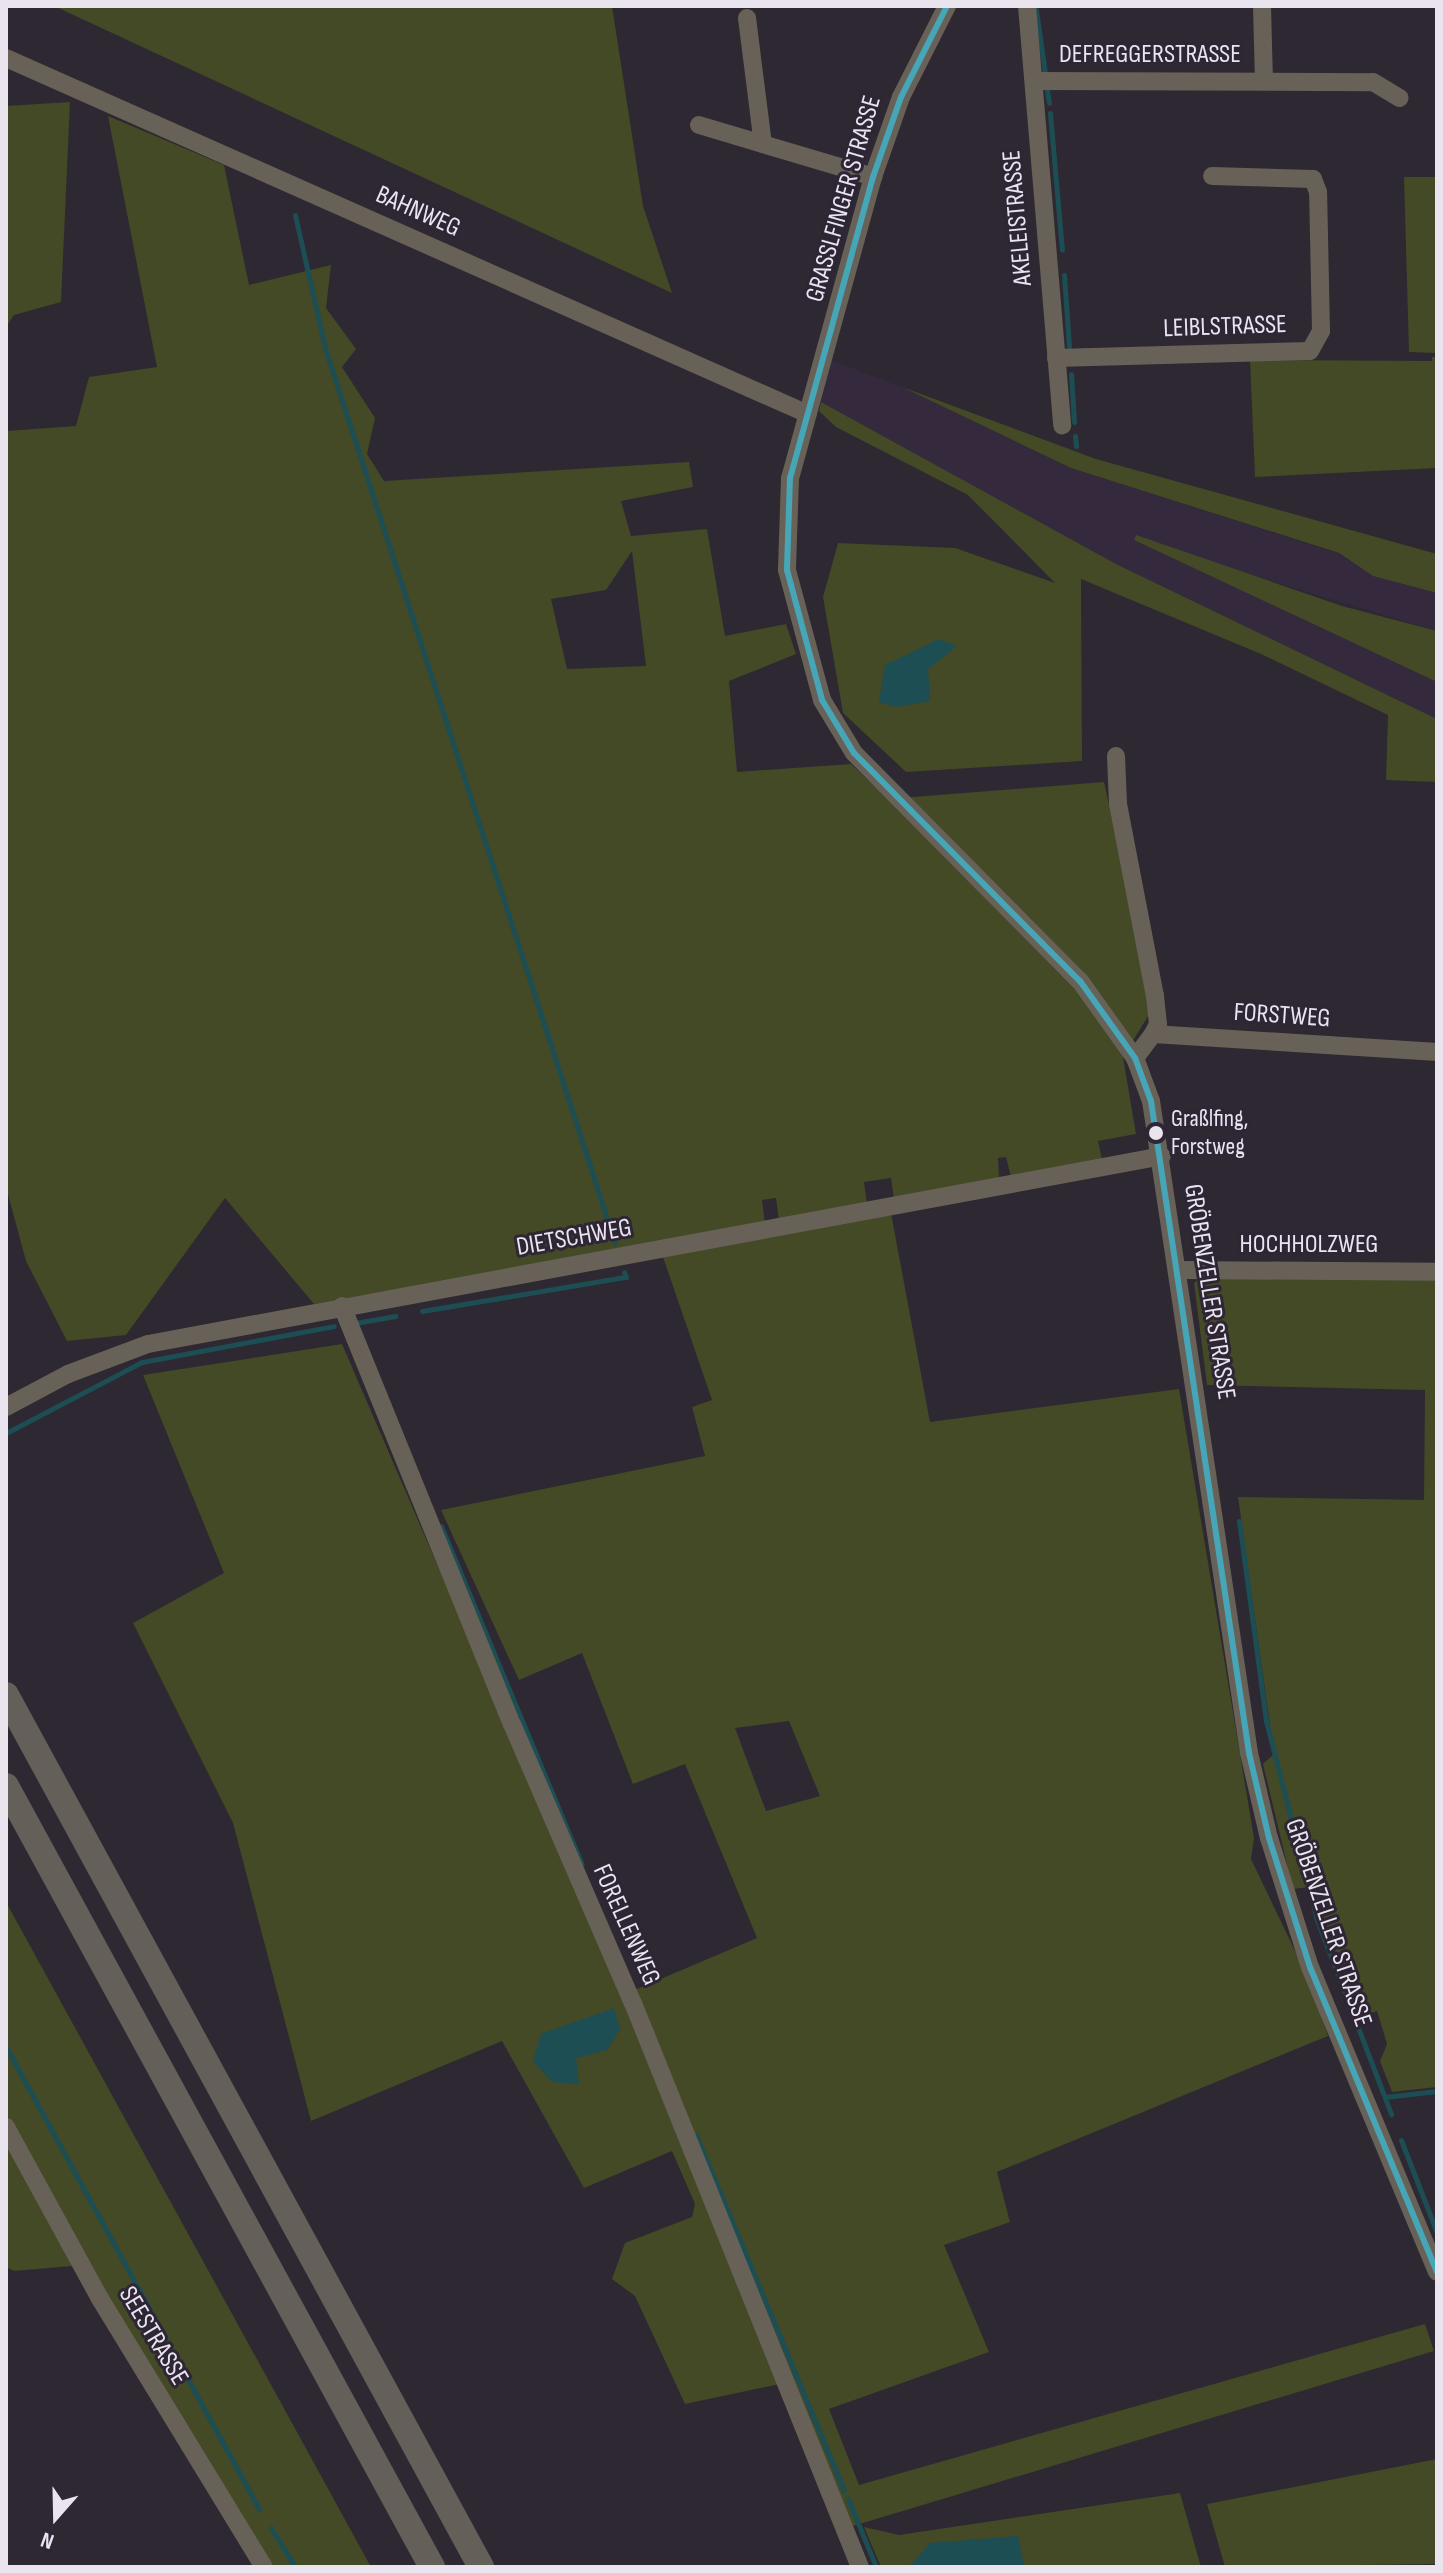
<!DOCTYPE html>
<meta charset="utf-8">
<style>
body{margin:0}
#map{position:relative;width:1443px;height:2573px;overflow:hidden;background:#2d2832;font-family:"Sofia Sans Condensed",sans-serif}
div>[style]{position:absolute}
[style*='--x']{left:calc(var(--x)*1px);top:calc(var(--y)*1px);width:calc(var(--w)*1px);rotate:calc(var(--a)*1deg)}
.built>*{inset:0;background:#34293d}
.green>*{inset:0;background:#444926}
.water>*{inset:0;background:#1c4e53}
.stream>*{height:5px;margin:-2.5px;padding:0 2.5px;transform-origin:2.5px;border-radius:2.5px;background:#1c4e53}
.minor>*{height:18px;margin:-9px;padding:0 9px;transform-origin:9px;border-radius:9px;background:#676157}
.highway>*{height:26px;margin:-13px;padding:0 13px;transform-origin:13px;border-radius:13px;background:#655f5a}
.bus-1>*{height:6px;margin:-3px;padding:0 3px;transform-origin:3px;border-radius:3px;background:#46a6b8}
.dots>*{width:22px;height:22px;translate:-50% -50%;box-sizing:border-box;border:4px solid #2e2535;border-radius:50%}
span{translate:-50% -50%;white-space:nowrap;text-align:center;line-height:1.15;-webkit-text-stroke:6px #2e2535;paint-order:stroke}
.bus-label{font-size:24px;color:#e9e4ee}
.left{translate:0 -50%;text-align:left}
.street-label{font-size:26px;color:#e9e4ee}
.frame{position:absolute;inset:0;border:8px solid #e9e4ee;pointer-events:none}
.north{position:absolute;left:16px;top:2477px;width:80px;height:80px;-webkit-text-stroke:6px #2e2535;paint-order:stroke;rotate:200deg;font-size:22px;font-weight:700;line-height:32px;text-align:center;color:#e9e4ee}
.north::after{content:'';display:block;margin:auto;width:28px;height:36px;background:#e9e4ee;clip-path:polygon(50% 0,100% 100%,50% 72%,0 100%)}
</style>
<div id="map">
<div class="built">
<div style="clip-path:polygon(831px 360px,902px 387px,1071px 468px,1339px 554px,1373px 576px,1437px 593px,1437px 631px,1135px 540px,1437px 682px,1437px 719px,1116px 564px,821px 402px)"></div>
</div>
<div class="green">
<div style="clip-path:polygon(54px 6px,612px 6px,643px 206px,672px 293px)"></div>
<div style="clip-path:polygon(70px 102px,61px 302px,14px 315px,6px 327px,6px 106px)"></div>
<div style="clip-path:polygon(evenodd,108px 116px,224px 165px,249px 285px,331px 265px,326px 308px,356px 349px,342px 367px,375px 418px,367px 454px,384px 481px,689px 462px,693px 487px,621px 501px,631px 536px,707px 529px,725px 636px,786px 624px,796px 654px,729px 681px,737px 772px,851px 764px,888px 799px,1104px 782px,1153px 1008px,1123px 1057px,1136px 1134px,1098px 1141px,1102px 1159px,1011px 1177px,1006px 1157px,998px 1158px,999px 1178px,894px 1199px,891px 1178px,864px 1182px,867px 1204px,779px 1221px,776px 1198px,762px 1200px,765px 1224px,314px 1304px,225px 1198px,126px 1335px,67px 1341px,26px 1261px,6px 1187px,6px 431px,76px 426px,89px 377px,157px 367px,108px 116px,632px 551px,646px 666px,567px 669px,551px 599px,606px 590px,632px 551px)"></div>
<div style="clip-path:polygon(1404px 177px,1437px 177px,1437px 353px,1409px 352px)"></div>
<div style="clip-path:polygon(1432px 357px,1437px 357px,1437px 468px,1255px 477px,1250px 360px,1432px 361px)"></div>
<div style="clip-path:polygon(902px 387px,1096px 459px,1437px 554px,1437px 593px,1373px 576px,1339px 553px,1071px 468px)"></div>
<div style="clip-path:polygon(821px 402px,1116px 564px,1437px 719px,1437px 782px,1386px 780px,1388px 715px,1261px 654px,1081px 579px,1082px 761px,906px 772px,843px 713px,823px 597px,838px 543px,955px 548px,1055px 583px,968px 495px,836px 427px,819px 411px)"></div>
<div style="clip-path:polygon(1136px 535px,1342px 606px,1437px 631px,1437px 682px,1134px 540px)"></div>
<div style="clip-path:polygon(evenodd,891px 1213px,930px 1422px,1179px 1389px,1254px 1838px,1251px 1859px,1309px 1980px,1328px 2036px,997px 2172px,1010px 2222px,944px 2245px,989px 2352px,829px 2409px,859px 2485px,1425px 2324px,1434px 2351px,853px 2526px,780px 2384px,685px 2404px,635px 2296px,612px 2279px,625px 2243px,692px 2217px,695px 2204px,672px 2151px,584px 2188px,502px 2041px,311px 2121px,233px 1823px,133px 1623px,224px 1573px,143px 1375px,342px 1344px,623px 1995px,757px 1938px,685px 1764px,633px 1784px,582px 1653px,519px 1680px,441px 1510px,705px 1456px,692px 1407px,712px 1400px,663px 1257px,891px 1213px,789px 1721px,820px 1796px,766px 1811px,735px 1728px,789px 1721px)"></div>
<div style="clip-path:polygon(1200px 1277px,1437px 1280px,1437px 2087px,1392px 2092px,1380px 2061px,1387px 2044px,1377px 2011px,1362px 2017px,1309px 1887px,1293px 1889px,1263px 1764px,1274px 1754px,1238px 1497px,1424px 1500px,1425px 1390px,1207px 1385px,1194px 1283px)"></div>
<div style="clip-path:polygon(6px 1902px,371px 2567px,273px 2567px,117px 2313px,6px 2114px)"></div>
<div style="clip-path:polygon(6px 2138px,72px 2266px,14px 2271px,6px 2267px)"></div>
<div style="clip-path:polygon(1437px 2459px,1437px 2564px,1225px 2567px,1207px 2504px)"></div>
<div style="clip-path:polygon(1180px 2493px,1201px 2567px,881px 2567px,864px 2527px,899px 2535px)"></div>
</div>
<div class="water">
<div style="clip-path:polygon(939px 639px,957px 646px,928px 669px,930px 701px,896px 707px,879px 702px,885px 665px)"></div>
<div style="clip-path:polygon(614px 2008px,620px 2029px,607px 2050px,576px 2058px,579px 2084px,552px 2082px,533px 2061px,541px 2034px)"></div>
<div style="clip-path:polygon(1018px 2536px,1024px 2567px,909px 2567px,930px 2543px)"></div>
</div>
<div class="stream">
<div style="--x:1036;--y:10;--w:64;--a:81.9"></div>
<div style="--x:1047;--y:90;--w:13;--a:81"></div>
<div style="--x:1050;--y:113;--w:137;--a:85"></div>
<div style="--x:295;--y:215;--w:136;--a:77.3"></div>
<div style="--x:325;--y:348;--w:941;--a:72.05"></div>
<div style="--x:1064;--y:275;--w:72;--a:86"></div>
<div style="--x:1071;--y:374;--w:48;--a:86.4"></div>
<div style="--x:1075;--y:436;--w:10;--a:84"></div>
<div style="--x:422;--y:1311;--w:207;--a:-9.5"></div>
<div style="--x:626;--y:1277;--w:5;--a:-112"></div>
<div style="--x:355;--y:1323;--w:41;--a:-9.9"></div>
<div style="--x:6;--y:1433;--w:153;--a:-27.6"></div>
<div style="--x:142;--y:1362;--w:195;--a:-10.6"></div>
<div style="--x:1239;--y:1521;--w:202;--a:82.3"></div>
<div style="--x:1266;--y:1721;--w:205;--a:75.6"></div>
<div style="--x:1317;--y:1920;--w:208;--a:69.1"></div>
<div style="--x:441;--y:1526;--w:366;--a:67.4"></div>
<div style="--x:6;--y:2047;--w:527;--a:61.29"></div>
<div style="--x:1385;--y:2097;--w:52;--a:-6.6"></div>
<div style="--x:696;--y:2135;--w:385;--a:67.4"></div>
<div style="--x:1401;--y:2140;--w:100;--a:68.8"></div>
<div style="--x:848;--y:2499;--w:74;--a:67.6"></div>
<div style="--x:271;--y:2528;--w:46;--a:58.4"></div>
</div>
<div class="minor">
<div style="--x:947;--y:6;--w:102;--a:116.8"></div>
<div style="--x:901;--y:97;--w:85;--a:109.3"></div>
<div style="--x:873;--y:177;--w:312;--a:105.4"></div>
<div style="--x:790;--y:478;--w:92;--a:91.9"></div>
<div style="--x:787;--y:570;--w:135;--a:74.9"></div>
<div style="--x:822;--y:700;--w:62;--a:58.9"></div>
<div style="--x:854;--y:753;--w:321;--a:45.3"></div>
<div style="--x:1080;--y:981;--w:95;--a:54.5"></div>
<div style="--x:1135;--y:1058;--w:46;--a:69.6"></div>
<div style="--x:1151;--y:1101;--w:659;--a:81.45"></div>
<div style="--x:1249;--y:1753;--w:87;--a:76.8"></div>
<div style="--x:1269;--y:1838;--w:135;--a:72.4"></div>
<div style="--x:1310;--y:1967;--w:330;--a:67.4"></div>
<div style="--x:1027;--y:6;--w:421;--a:85.2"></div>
<div style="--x:1262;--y:6;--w:75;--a:88.5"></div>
<div style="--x:747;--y:18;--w:127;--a:82.8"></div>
<div style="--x:6;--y:58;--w:877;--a:23.94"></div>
<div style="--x:1035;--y:81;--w:338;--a:0.2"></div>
<div style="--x:1373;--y:82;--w:31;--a:31"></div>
<div style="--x:699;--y:125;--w:182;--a:16.6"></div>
<div style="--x:1056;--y:358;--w:254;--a:-1.6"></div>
<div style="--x:1310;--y:351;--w:23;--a:-61"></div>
<div style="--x:1321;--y:331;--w:139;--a:-91.2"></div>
<div style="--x:1318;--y:192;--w:14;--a:-111"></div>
<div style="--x:1313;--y:179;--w:101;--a:-178.3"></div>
<div style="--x:1116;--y:756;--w:48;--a:87.6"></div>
<div style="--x:1118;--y:804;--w:196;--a:79.1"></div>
<div style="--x:1155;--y:996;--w:28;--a:84"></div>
<div style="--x:1158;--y:1024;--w:11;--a:117"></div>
<div style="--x:1135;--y:1058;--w:30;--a:-53"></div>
<div style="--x:1153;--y:1034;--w:285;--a:3.6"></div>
<div style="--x:1181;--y:1270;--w:256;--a:0.4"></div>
<div style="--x:342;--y:1306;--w:451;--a:67.9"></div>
<div style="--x:512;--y:1724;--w:304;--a:66.6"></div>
<div style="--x:633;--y:2003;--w:608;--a:68.08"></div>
<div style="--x:6;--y:1407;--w:70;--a:-28"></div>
<div style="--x:68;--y:1374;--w:85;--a:-20.6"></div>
<div style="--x:148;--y:1344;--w:1031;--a:-10.5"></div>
<div style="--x:6;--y:2127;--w:194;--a:61.3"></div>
<div style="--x:99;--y:2297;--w:316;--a:58.6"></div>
</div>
<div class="highway">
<div style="--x:6;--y:1695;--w:993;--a:61.42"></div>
<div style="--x:6;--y:1786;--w:890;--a:61.39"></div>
</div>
<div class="bus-1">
<div style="--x:947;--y:6;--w:102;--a:116.8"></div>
<div style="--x:901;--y:97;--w:85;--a:109.3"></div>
<div style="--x:873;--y:177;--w:312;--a:105.4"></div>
<div style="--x:790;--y:478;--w:92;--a:91.9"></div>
<div style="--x:787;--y:570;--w:135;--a:74.9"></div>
<div style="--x:822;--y:700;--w:62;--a:58.9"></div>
<div style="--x:854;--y:753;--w:321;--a:45.3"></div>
<div style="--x:1080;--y:981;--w:95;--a:54.5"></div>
<div style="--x:1135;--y:1058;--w:46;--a:69.6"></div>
<div style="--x:1151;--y:1101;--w:659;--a:81.45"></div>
<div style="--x:1249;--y:1753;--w:87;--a:76.8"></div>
<div style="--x:1269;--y:1838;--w:135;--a:72.4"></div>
<div style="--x:1310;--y:1967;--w:330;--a:67.4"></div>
</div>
<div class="dots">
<div style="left:1156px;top:1133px;background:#e9e4ee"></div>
</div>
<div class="bus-label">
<span class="left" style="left:1171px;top:1133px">Graßlfing,<br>Forstweg</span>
</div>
<div class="street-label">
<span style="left:1150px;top:55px">DEFREGGERSTRASSE</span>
<span style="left:844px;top:199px;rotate:-74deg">GRASSLFINGER STRASSE</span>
<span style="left:418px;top:212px;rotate:24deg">BAHNWEG</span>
<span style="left:1018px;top:218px;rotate:-95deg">AKELEISTRASSE</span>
<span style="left:1225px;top:327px;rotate:-2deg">LEIBLSTRASSE</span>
<span style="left:1282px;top:1016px;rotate:4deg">FORSTWEG</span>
<span style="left:574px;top:1238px;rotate:-10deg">DIETSCHWEG</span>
<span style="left:1309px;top:1245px">HOCHHOLZWEG</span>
<span style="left:1209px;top:1292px;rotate:81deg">GRÖBENZELLER STRASSE</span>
<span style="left:1328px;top:1923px;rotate:71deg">GRÖBENZELLER STRASSE</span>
<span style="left:626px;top:1925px;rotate:66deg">FORELLENWEG</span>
<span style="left:153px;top:2336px;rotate:59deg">SEESTRASSE</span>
</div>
<div class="frame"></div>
<div class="north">N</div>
</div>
